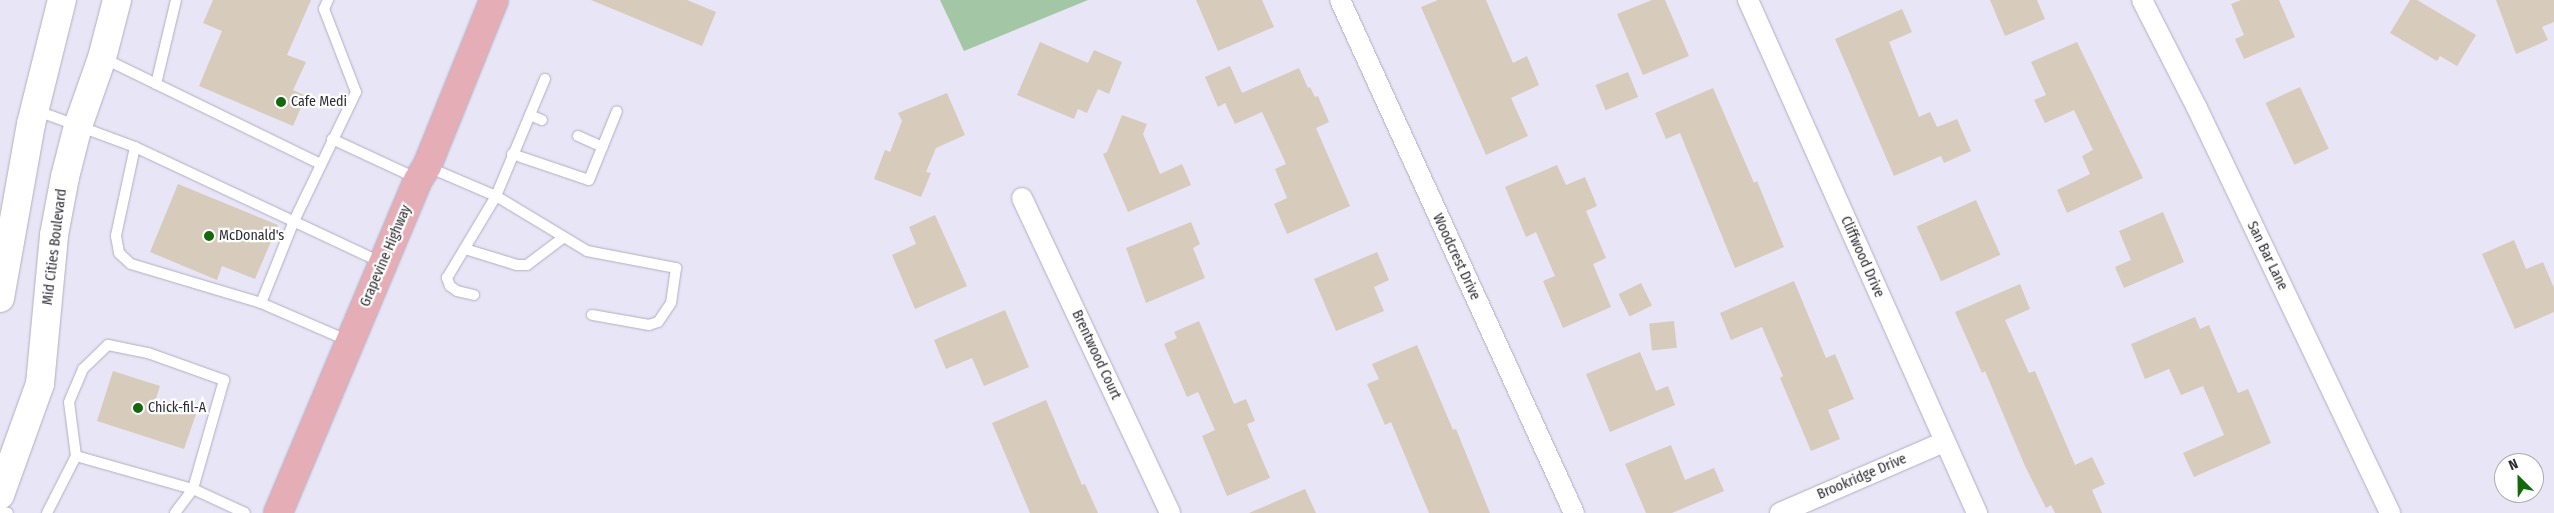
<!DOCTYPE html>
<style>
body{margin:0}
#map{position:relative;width:2554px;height:513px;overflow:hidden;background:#e8e5f7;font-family:"Fira Sans Condensed",sans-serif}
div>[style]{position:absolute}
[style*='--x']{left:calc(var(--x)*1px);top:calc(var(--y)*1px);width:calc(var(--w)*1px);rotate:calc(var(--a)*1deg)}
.green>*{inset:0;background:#a3c7a4}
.building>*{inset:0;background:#d7cbbb;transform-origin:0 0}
.roads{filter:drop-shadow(0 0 1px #b1aec0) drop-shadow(0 0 1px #b1aec0)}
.service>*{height:10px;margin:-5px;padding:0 5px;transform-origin:5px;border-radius:5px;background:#fff}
.minor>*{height:20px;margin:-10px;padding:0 10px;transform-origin:10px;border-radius:10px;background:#fff}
.secondary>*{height:28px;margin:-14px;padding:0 14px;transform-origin:14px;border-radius:14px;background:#fff}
.primary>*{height:28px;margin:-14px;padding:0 14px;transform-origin:14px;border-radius:14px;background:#e5adb5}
.dots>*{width:14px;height:14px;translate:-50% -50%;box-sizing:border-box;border:2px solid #fff;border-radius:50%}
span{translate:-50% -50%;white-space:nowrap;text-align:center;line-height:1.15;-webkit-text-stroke:4.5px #fff;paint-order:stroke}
.poi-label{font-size:14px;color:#2d2c33}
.left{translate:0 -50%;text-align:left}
.street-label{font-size:14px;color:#2d2c33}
.north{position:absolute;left:2494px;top:453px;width:50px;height:50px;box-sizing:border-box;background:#fff;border:1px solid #ababad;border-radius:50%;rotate:337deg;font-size:14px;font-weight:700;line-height:20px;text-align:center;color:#2d2c33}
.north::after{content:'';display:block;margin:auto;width:18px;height:22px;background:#14690d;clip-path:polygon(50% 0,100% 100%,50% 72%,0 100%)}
</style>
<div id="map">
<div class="green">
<div style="clip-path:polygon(940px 0,1088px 0,964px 51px)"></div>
</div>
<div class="building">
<div style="clip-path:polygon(213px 0,311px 0,287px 55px,306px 62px,293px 90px,306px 96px,293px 126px,199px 86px,222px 31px,203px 23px)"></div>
<div style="clip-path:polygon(591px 0,687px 0,716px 12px,702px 46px)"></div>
<div style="clip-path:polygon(1196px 0,1262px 0,1274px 27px,1218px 51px)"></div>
<div style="clip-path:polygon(1438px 0,1486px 0,1513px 63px,1527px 56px,1539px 85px,1511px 98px,1528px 136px,1486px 155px,1421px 7px)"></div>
<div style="clip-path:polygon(1652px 0,1665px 0,1689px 56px,1643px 75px,1617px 14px)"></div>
<div style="clip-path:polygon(1990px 0,2037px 0,2045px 19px,2005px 36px)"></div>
<div style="clip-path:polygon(2241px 0,2279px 0,2295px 37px,2244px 59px,2235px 39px,2244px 35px,2231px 4px)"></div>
<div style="clip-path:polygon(2410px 0,2417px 0,2476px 35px,2457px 66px,2440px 56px,2437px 61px,2390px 33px)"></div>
<div style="clip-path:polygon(2496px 0,2554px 0,2554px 22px,2542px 27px,2548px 40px,2516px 54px)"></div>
<div style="clip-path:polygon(1902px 9px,1912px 32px,1889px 42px,1919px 117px,1930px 112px,1937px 127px,1957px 119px,1971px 151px,1944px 163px,1941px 156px,1894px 176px,1835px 39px)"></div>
<div style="clip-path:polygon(1040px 42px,1088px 63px,1094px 50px,1122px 62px,1109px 94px,1098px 89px,1087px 113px,1078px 109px,1074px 119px,1017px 95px)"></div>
<div style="clip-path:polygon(2077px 42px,2143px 178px,2067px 213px,2057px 190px,2090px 174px,2082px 156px,2093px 150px,2074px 110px,2045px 123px,2034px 100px,2046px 95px,2031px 62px)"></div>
<div style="clip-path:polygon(1230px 66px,1242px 93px,1299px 68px,1308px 88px,1310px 87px,1315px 97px,1318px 96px,1329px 122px,1316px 128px,1350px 206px,1287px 234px,1274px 204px,1287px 198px,1275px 169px,1286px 164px,1262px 112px,1235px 124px,1225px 103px,1218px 107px,1205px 77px)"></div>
<div style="left:1628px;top:72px;width:27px;height:35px;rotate:68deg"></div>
<div style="left:2300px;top:87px;width:68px;height:38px;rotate:65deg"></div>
<div style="clip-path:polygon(1713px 88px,1754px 183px,1757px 181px,1784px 247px,1735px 268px,1680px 133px,1666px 139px,1655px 113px)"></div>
<div style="clip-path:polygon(947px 93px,965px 135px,936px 148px,926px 172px,931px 173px,921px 197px,874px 179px,885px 150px,890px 152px,902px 121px,898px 113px)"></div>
<div style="clip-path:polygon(1122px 115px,1147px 124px,1143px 134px,1160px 174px,1182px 164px,1191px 185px,1128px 212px,1103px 154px,1107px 152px)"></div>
<div style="clip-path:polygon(1557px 165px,1566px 185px,1585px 177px,1597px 206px,1586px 211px,1606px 258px,1593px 264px,1611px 307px,1563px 328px,1543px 281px,1555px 276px,1536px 232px,1526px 237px,1505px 187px)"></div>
<div style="clip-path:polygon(178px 184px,278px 225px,255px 279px,222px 266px,217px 280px,150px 252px)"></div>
<div style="left:1976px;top:200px;width:60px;height:65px;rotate:66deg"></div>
<div style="clip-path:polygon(2163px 212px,2184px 262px,2124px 288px,2115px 267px,2131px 260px,2119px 231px)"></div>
<div style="clip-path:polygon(935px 215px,967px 286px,915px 309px,892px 255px,916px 244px,909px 227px)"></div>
<div style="clip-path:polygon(1191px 222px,1200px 244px,1193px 248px,1205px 278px,1146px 303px,1126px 248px)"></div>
<div style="clip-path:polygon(2514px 240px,2526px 269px,2543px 262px,2554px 288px,2554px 312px,2515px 329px,2482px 254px)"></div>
<div style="clip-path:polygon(1377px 252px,1389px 280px,1374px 287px,1384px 311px,1336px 331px,1314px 279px)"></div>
<div style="clip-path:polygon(1794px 281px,1826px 358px,1835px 354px,1854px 399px,1828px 410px,1840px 439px,1811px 451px,1780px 378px,1783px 376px,1762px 327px,1731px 340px,1720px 313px)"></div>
<div style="left:1641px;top:283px;width:25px;height:25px;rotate:64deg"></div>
<div style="clip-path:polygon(2020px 284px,2030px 309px,2005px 320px,2029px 373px,2035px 371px,2075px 465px,2092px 457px,2105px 484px,2092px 490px,2102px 513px,2055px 513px,2051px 505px,2046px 508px,2025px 466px,1985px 371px,1982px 373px,1955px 312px)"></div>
<div style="clip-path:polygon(1005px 310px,1029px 367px,984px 386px,972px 358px,946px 369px,934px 340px)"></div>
<div style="clip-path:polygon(2195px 317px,2200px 329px,2209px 325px,2238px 393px,2248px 389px,2271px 443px,2194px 477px,2183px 453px,2224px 435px,2203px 386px,2181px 395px,2169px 369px,2145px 379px,2131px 344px)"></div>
<div style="clip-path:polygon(1199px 321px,1234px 404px,1246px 399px,1255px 421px,1247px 424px,1270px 478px,1227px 496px,1202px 436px,1215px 430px,1198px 392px,1187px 397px,1164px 344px,1177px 338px,1174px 332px)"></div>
<div style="left:1674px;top:321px;width:27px;height:25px;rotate:84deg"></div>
<div style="clip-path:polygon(1417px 345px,1453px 430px,1456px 429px,1490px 513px,1429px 513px,1391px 422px,1385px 425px,1367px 384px,1379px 379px,1372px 364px)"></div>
<div style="clip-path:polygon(1640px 352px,1656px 391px,1668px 386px,1675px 405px,1610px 432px,1586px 374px)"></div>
<div style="clip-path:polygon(113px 371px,160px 386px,155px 401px,196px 414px,184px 449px,97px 421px)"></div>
<div style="clip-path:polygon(1046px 400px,1082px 485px,1085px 484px,1098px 513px,1030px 513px,992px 423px)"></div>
<div style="clip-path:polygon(1671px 445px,1685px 480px,1714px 468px,1724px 491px,1672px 513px,1646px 513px,1625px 464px)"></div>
<div style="clip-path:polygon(1305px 489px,1316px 513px,1249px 513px)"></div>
</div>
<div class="roads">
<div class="service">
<div style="--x:103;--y:58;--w:242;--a:26"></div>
<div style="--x:156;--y:84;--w:86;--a:-76.6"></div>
<div style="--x:35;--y:110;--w:107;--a:20.3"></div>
<div style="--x:135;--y:147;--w:274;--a:25.1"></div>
<div style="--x:530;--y:115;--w:13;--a:23"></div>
<div style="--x:578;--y:136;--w:27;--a:24"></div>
<div style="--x:332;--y:139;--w:95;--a:24.9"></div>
<div style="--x:135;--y:147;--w:91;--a:102.1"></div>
<div style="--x:116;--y:236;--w:17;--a:80"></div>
<div style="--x:119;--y:253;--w:16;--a:43"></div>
<div style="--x:131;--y:264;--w:136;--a:16.7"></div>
<div style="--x:261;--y:303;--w:96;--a:23.4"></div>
<div style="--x:512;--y:154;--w:81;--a:18.7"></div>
<div style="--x:589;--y:180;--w:74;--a:-67.9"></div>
<div style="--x:428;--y:167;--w:74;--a:23.1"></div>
<div style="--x:496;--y:196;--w:106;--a:31.1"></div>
<div style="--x:587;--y:251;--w:91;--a:10.8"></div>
<div style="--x:676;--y:268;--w:35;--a:98"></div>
<div style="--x:671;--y:303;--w:23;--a:124"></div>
<div style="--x:658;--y:322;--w:9;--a:162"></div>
<div style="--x:649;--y:325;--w:58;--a:-170"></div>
<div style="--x:465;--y:249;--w:54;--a:17.1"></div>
<div style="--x:517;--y:265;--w:10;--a:0"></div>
<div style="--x:527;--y:265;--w:46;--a:-37.1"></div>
<div style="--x:474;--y:295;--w:17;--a:-167"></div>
<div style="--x:457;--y:291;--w:9;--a:-144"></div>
<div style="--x:450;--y:286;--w:9;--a:-111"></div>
<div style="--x:447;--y:278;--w:96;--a:-59.1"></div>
<div style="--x:496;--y:196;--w:127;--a:-67.3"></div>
<div style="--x:261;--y:303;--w:88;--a:-68.1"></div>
<div style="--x:294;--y:221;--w:143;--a:-64.3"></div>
<div style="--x:356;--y:92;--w:89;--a:-111.1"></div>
<div style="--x:324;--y:9;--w:10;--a:-66"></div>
<div style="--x:76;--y:456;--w:122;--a:15.8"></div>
<div style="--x:193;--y:489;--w:57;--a:24.8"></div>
<div style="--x:0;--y:511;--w:8;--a:14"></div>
<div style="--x:47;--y:513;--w:64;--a:-63"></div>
<div style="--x:76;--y:456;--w:54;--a:-97.4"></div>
<div style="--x:69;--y:402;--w:36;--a:-67"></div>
<div style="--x:83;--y:369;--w:35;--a:-44"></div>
<div style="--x:108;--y:345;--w:41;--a:11.3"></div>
<div style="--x:148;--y:353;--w:81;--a:19.6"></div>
<div style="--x:224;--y:380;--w:113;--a:105.9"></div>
<div style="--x:193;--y:489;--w:30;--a:127"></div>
</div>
<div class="minor">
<div style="--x:1340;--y:0;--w:564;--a:65.48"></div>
<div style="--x:1748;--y:0;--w:562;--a:65.94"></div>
<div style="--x:2142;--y:0;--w:121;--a:63"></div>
<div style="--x:2197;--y:108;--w:449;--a:64.5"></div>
<div style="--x:1022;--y:198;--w:348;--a:64.8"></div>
<div style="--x:1780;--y:513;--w:179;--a:-23.4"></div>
</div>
<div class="secondary">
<div style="--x:0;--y:298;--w:177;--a:-79.9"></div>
<div style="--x:31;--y:124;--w:128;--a:-76"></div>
<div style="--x:0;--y:495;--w:118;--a:-70.2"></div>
<div style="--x:40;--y:384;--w:150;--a:-84.6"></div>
<div style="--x:54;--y:235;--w:59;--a:-79.3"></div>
<div style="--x:65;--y:177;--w:53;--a:-75.7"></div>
<div style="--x:78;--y:126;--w:72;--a:-70.6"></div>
<div style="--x:102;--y:58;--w:60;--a:-75.5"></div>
</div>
<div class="primary">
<div style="--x:278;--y:513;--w:361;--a:-67.2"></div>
<div style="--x:418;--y:180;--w:17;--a:-57"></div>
<div style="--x:427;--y:166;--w:179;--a:-68"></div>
</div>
</div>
<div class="dots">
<div style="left:281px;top:102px;background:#14690d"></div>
<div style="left:209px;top:236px;background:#14690d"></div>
<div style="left:138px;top:408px;background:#14690d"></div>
</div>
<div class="poi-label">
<span class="left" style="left:291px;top:102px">Cafe Medi</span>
<span class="left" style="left:219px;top:236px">McDonald's</span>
<span class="left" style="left:148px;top:408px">Chick-fil-A</span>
</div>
<div class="street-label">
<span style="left:55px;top:247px;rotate:-83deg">Mid Cities Boulevard</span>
<span style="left:386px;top:256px;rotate:-67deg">Grapevine Highway</span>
<span style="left:2267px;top:256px;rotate:64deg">San Bar Lane</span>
<span style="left:1456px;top:257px;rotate:65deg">Woodcrest Drive</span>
<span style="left:1862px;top:257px;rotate:66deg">Cliffwood Drive</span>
<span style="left:1096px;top:355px;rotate:65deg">Brentwood Court</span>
<span style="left:1862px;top:477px;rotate:-23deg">Brookridge Drive</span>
</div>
<div class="north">N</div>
</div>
